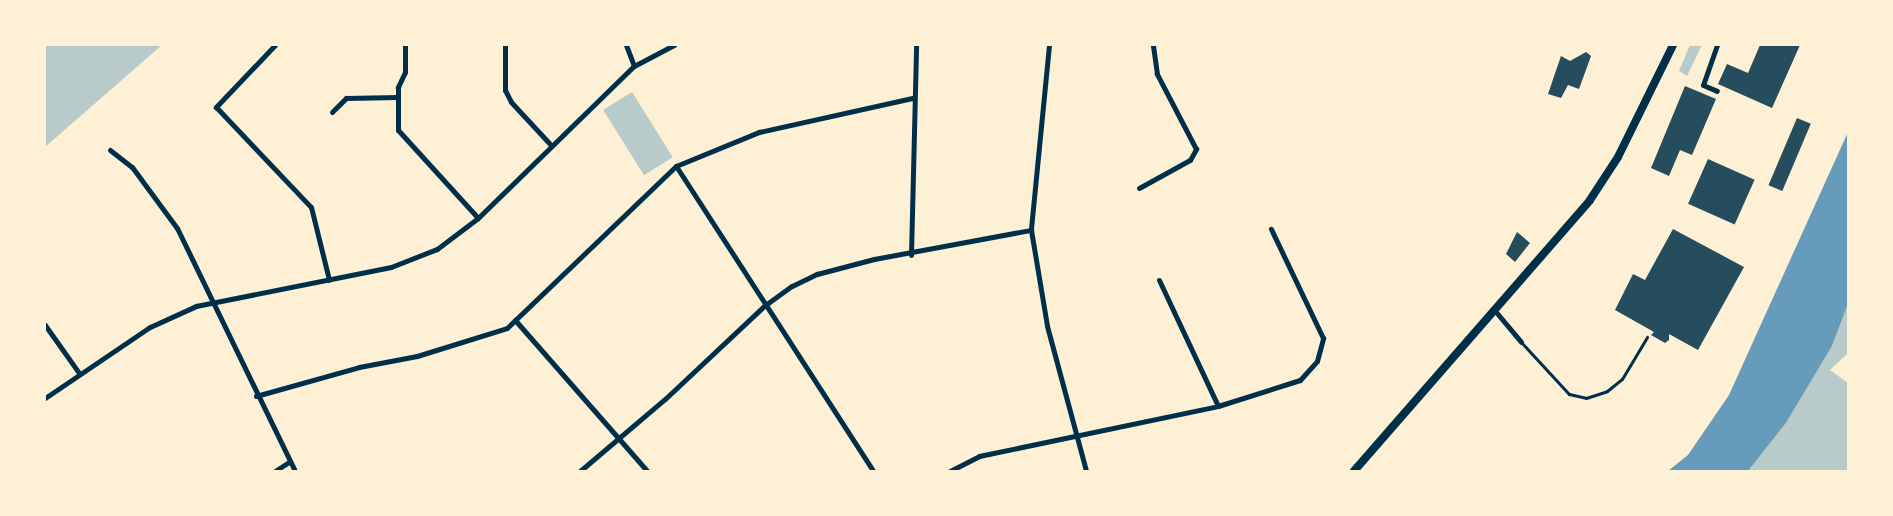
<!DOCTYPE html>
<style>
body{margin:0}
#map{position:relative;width:1893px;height:516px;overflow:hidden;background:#fdf0d5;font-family:"Titillium Web",sans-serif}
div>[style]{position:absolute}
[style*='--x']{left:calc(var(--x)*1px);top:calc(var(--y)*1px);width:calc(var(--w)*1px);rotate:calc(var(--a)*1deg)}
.green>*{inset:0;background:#b9caca;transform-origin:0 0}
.water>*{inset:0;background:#669bbc}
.building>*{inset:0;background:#264d5e;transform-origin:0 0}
.service>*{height:3px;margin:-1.5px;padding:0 1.5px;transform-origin:1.5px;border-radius:1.5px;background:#003049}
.minor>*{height:5px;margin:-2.5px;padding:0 2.5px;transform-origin:2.5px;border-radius:2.5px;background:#003049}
.secondary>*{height:8px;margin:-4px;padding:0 4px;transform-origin:4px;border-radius:4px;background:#003049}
span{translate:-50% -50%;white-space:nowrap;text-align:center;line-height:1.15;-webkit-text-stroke:6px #fdf0d5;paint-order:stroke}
.frame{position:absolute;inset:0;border:46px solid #fdf0d5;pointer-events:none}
</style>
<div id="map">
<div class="green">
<div style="clip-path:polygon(45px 45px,162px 45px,45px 147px)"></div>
<div style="clip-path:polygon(1690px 45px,1702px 45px,1687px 76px,1679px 71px)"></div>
<div style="left:632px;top:92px;width:77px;height:34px;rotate:58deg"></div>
<div style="clip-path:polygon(1848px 304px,1848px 353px,1830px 370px,1848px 383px,1848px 471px,1748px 471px,1786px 423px,1832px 346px)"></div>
</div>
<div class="water">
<div style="clip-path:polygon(1848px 132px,1848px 304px,1832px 346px,1786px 423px,1748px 471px,1668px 471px,1688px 455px,1729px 395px)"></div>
</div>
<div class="building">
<div style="clip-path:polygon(1760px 45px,1800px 45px,1772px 108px,1718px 84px,1727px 64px,1748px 73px)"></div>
<div style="clip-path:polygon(1586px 52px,1591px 56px,1579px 89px,1568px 85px,1561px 98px,1548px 94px,1561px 56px,1570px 61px)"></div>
<div style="clip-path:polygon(1685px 86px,1716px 99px,1692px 155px,1680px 150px,1669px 176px,1651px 168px)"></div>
<div style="left:1797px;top:118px;width:15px;height:73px;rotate:23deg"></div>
<div style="left:1708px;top:159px;width:51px;height:49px;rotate:24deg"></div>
<div style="clip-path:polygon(1673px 229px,1744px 267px,1698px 350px,1669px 334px,1669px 340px,1665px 343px,1651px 335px,1654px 332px,1615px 310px,1633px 274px,1645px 280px)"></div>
<div style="clip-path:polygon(1517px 232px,1530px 243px,1515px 262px,1506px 254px)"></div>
</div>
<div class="service">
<div style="--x:1521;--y:342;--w:71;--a:47.3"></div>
<div style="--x:1569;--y:394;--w:17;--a:13"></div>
<div style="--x:1586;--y:398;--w:22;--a:-18"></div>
<div style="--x:1607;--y:391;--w:19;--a:-39"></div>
<div style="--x:1622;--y:379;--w:49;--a:-59.2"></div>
</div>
<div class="minor">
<div style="--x:275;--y:45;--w:86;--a:133.6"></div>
<div style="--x:216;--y:107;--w:138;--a:46.5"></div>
<div style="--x:311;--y:207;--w:75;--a:76.1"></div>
<div style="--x:405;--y:45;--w:27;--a:90"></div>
<div style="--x:405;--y:72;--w:17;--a:115"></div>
<div style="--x:398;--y:87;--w:43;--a:90"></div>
<div style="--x:398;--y:130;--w:119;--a:47.7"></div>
<div style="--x:505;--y:45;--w:45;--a:90"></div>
<div style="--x:505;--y:90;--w:13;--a:63"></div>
<div style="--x:511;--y:102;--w:59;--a:47.1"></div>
<div style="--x:626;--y:45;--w:22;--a:69"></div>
<div style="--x:1049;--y:45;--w:186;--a:95.6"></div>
<div style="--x:1031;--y:230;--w:97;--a:80.5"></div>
<div style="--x:1047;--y:326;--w:150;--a:74.9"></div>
<div style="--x:1717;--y:45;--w:42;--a:109.3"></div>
<div style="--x:1703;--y:85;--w:15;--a:23"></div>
<div style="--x:332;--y:112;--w:20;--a:-45"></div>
<div style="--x:346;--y:98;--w:52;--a:-1.1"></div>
<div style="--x:110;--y:150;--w:28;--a:38"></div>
<div style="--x:132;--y:167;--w:76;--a:53.6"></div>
<div style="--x:177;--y:228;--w:270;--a:64.1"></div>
<div style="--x:676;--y:166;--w:363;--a:57.1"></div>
<div style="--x:1139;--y:188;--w:58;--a:-28.8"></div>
<div style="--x:1190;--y:160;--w:13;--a:-61"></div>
<div style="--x:1196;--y:149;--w:85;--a:-117.5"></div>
<div style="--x:1157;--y:74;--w:29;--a:-98"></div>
<div style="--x:911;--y:255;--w:210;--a:-88.6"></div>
<div style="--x:1159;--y:280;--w:139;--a:64.9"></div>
<div style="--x:1496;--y:312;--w:39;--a:50"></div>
<div style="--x:515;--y:320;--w:201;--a:48.8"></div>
<div style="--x:45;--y:325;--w:59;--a:54.7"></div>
<div style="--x:256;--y:396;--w:107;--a:-15.7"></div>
<div style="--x:359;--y:367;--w:59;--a:-10.7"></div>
<div style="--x:417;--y:356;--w:94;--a:-17.3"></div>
<div style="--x:507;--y:328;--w:234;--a:-43.8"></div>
<div style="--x:676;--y:166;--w:90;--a:-22.3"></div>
<div style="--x:759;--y:132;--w:157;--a:-12.5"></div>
<div style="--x:45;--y:398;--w:127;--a:-34.1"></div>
<div style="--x:150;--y:327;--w:51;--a:-24.5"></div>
<div style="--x:196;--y:306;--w:199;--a:-11.3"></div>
<div style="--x:391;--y:267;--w:49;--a:-21.4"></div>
<div style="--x:437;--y:249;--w:51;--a:-37.1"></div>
<div style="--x:478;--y:218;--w:218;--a:-44.3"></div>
<div style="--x:634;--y:66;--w:45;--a:-27.7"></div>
<div style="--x:275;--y:471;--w:17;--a:-33"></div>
<div style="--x:580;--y:471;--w:111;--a:-40.3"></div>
<div style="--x:665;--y:399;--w:136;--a:-43.2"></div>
<div style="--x:764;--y:306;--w:34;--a:-36"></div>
<div style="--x:792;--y:286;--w:28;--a:-26"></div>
<div style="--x:817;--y:274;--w:59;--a:-14.7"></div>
<div style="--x:874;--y:259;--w:160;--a:-10.5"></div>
<div style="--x:950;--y:471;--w:33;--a:-27"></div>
<div style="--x:979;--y:456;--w:244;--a:-11.8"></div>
<div style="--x:1218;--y:406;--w:86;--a:-17.6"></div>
<div style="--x:1300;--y:380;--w:25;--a:-48"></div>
<div style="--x:1317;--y:361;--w:24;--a:-75"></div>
<div style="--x:1323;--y:338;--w:121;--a:-115.5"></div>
</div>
<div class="secondary">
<div style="--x:1354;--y:471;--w:359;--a:-48.9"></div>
<div style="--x:1590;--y:200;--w:51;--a:-56.9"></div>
<div style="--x:1618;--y:157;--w:125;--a:-63.8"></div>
</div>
<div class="frame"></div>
</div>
